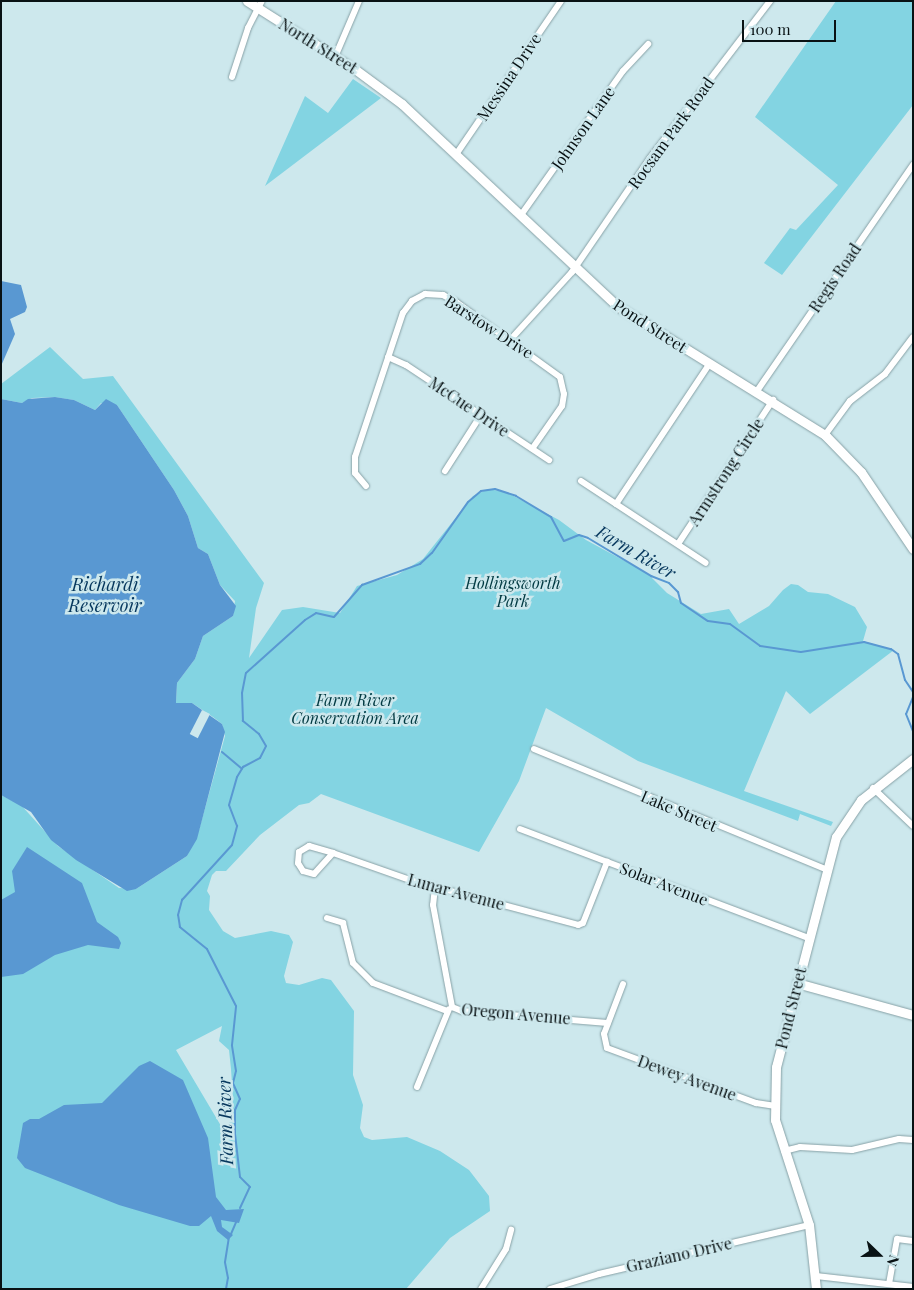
<!DOCTYPE html>
<style>
body{margin:0}
#map{position:relative;width:914px;height:1290px;overflow:hidden;background:#cde8ed;font-family:"Playfair Display",serif}
div>[style]{position:absolute}
[style*='--x']{left:calc(var(--x)*1px);top:calc(var(--y)*1px);width:calc(var(--w)*1px);rotate:calc(var(--a)*1deg)}
.green>*{inset:0;background:#83d4e2}
.water>*{inset:0;background:#5998d2}
.pier>*{inset:0;background:#cde8ed;transform-origin:0 0}
.stream>*{height:2px;margin:-1px;padding:0 1px;transform-origin:1px;border-radius:1px;background:#5998d2}
.roads{filter:drop-shadow(0 0 1px #87a1a6) drop-shadow(0 0 1px #87a1a6)}
.street>*{height:6px;margin:-3px;padding:0 3px;transform-origin:3px;border-radius:3px;background:#fff}
.secondary>*{height:9px;margin:-4.5px;padding:0 4.5px;transform-origin:4.5px;border-radius:4.5px;background:#fff}
span{translate:-50% -50%;white-space:nowrap;text-align:center;line-height:1.15;-webkit-text-stroke:5px #cde8ed;paint-order:stroke}
.street-label{font-size:16px;color:#091214}
.park-label{font-size:16px;color:#003941;font-style:italic}
.water-label{font-size:18px;color:#06375d;font-style:italic}
.frame{position:absolute;inset:0;border:2px solid #091214;pointer-events:none}
.north{position:absolute;left:854px;top:1230px;width:50px;height:50px;-webkit-text-stroke:4px #cde8ed;paint-order:stroke;rotate:112deg;font-size:14px;font-weight:700;line-height:20px;text-align:center;color:#091214}
.north::after{content:'';display:block;margin:auto;width:18px;height:22px;background:#091214;clip-path:polygon(50% 0,100% 100%,50% 72%,0 100%)}
.scale{position:absolute;left:742px;top:20px;width:94px;height:22px;box-sizing:border-box;border:2px solid #091214;border-top:0;padding-left:6px;font-size:15px;line-height:18px;white-space:nowrap;color:#091214;-webkit-text-stroke:4px #cde8ed;paint-order:stroke}
</style>
<div id="map">
<div class="green">
<div style="clip-path:polygon(836px 1px,913px 1px,913px 105px,782px 275px,764px 263px,790px 228px,796px 230px,838px 185px,755px 117px)"></div>
<div style="clip-path:polygon(353px 79px,381px 98px,265px 186px,305px 96px,328px 113px)"></div>
<div style="clip-path:polygon(evenodd,50px 347px,83px 379px,113px 376px,264px 583px,256px 608px,249px 658px,282px 610px,303px 607px,340px 613px,357px 586px,397px 575px,423px 559px,473px 496px,488px 489px,506px 492px,559px 520px,586px 540px,647px 573px,667px 593px,701px 614px,729px 609px,739px 624px,769px 606px,783px 590px,791px 584px,798px 585px,808px 592px,828px 594px,855px 607px,867px 627px,863px 641px,894px 650px,810px 714px,786px 691px,744px 791px,833px 822px,831px 826px,800px 814px,798px 821px,638px 761px,546px 708px,519px 781px,479px 852px,321px 794px,309px 803px,299px 805px,260px 835px,226px 871px,216px 871px,212px 875px,207px 891px,210px 896px,209px 910px,223px 931px,235px 938px,271px 931px,289px 935px,293px 942px,284px 976px,286px 983px,299px 985px,322px 978px,331px 980px,354px 1011px,353px 1075px,363px 1105px,360px 1128px,364px 1137px,372px 1140px,407px 1137px,440px 1151px,469px 1170px,489px 1196px,490px 1211px,450px 1238px,406px 1289px,1px 1289px,1px 795px,21px 805px,58px 846px,119px 888px,136px 889px,187px 856px,199px 830px,225px 736px,222px 724px,213px 717px,192px 703px,176px 703px,177px 683px,195px 659px,203px 636px,233px 616px,235px 601px,220px 585px,208px 554px,198px 548px,188px 516px,174px 490px,117px 405px,101px 403px,95px 410px,74px 400px,55px 397px,32px 398px,22px 403px,1px 399px,1px 384px,50px 347px,222px 1026px,219px 1041px,229px 1050px,231px 1069px,233px 1099px,227px 1136px,176px 1050px,222px 1026px)"></div>
</div>
<div class="water">
<div style="clip-path:polygon(1px 281px,21px 285px,27px 307px,25px 312px,10px 319px,15px 334px,1px 366px)"></div>
<div style="clip-path:polygon(55px 397px,74px 400px,95px 410px,106px 399px,117px 405px,174px 490px,188px 516px,198px 548px,208px 554px,220px 585px,236px 606px,233px 616px,203px 636px,195px 659px,177px 683px,176px 703px,192px 703px,222px 724px,225px 732px,197px 839px,187px 856px,136px 889px,127px 891px,76px 860px,51px 840px,31px 812px,1px 795px,1px 399px,22px 403px,28px 399px)"></div>
<div style="clip-path:polygon(27px 847px,82px 883px,97px 922px,118px 937px,121px 943px,119px 949px,88px 945px,55px 955px,23px 974px,1px 977px,1px 900px,15px 892px,12px 871px)"></div>
<div style="clip-path:polygon(150px 1061px,183px 1080px,208px 1138px,216px 1197px,226px 1210px,244px 1209px,239px 1223px,221px 1220px,222px 1227px,233px 1235px,228px 1240px,217px 1231px,211px 1216px,199px 1226px,190px 1226px,119px 1205px,25px 1168px,17px 1158px,23px 1123px,30px 1119px,39px 1119px,64px 1105px,102px 1103px,139px 1066px)"></div>
</div>
<div class="pier">
<div style="left:202px;top:710px;width:9px;height:27px;rotate:27deg"></div>
</div>
<div class="stream">
<div style="--x:913;--y:697;--w:18;--a:112"></div>
<div style="--x:906;--y:714;--w:18;--a:68"></div>
<div style="--x:222;--y:752;--w:26;--a:40"></div>
<div style="--x:240;--y:1208;--w:23;--a:-65"></div>
<div style="--x:250;--y:1187;--w:14;--a:-135"></div>
<div style="--x:240;--y:1177;--w:43;--a:-96.6"></div>
<div style="--x:235;--y:1134;--w:24;--a:-90"></div>
<div style="--x:235;--y:1110;--w:12;--a:-66"></div>
<div style="--x:240;--y:1099;--w:17;--a:-114"></div>
<div style="--x:233;--y:1083;--w:12;--a:-76"></div>
<div style="--x:236;--y:1071;--w:26;--a:-99"></div>
<div style="--x:232;--y:1045;--w:39;--a:-84"></div>
<div style="--x:236;--y:1006;--w:64;--a:-117"></div>
<div style="--x:207;--y:949;--w:35;--a:-141"></div>
<div style="--x:180;--y:927;--w:12;--a:-99"></div>
<div style="--x:178;--y:915;--w:16;--a:-75"></div>
<div style="--x:182;--y:900;--w:74;--a:-47.7"></div>
<div style="--x:232;--y:845;--w:20;--a:-75"></div>
<div style="--x:237;--y:826;--w:22;--a:-111"></div>
<div style="--x:229;--y:805;--w:29;--a:-74"></div>
<div style="--x:237;--y:777;--w:12;--a:-59"></div>
<div style="--x:243;--y:767;--w:19;--a:-28"></div>
<div style="--x:260;--y:758;--w:13;--a:-63"></div>
<div style="--x:266;--y:746;--w:14;--a:-120"></div>
<div style="--x:259;--y:734;--w:21;--a:-141"></div>
<div style="--x:243;--y:721;--w:28;--a:-92"></div>
<div style="--x:242;--y:693;--w:20;--a:-79"></div>
<div style="--x:246;--y:673;--w:79;--a:-41.9"></div>
<div style="--x:305;--y:620;--w:13;--a:-32"></div>
<div style="--x:316;--y:613;--w:18;--a:13"></div>
<div style="--x:334;--y:617;--w:43;--a:-48.8"></div>
<div style="--x:362;--y:585;--w:62;--a:-19.9"></div>
<div style="--x:420;--y:564;--w:16;--a:-43"></div>
<div style="--x:432;--y:553;--w:62;--a:-54.8"></div>
<div style="--x:468;--y:502;--w:17;--a:-40"></div>
<div style="--x:481;--y:491;--w:14;--a:-8"></div>
<div style="--x:495;--y:489;--w:22;--a:18"></div>
<div style="--x:516;--y:496;--w:41;--a:31"></div>
<div style="--x:551;--y:517;--w:27;--a:62"></div>
<div style="--x:564;--y:541;--w:16;--a:-22"></div>
<div style="--x:579;--y:535;--w:9;--a:18"></div>
<div style="--x:588;--y:538;--w:74;--a:31.1"></div>
<div style="--x:651;--y:576;--w:19;--a:21"></div>
<div style="--x:669;--y:583;--w:13;--a:45"></div>
<div style="--x:678;--y:592;--w:11;--a:75"></div>
<div style="--x:681;--y:603;--w:32;--a:34"></div>
<div style="--x:708;--y:621;--w:22;--a:8"></div>
<div style="--x:730;--y:624;--w:37;--a:36"></div>
<div style="--x:760;--y:646;--w:41;--a:8.3"></div>
<div style="--x:801;--y:652;--w:64;--a:-9"></div>
<div style="--x:864;--y:642;--w:28;--a:15"></div>
<div style="--x:891;--y:649;--w:9;--a:36"></div>
<div style="--x:898;--y:654;--w:27;--a:75"></div>
<div style="--x:905;--y:680;--w:14;--a:56"></div>
<div style="--x:231;--y:1234;--w:13;--a:-67"></div>
<div style="--x:226;--y:1289;--w:11;--a:-80"></div>
<div style="--x:228;--y:1278;--w:16;--a:-101"></div>
<div style="--x:225;--y:1262;--w:24;--a:-81"></div>
</div>
<div class="roads">
<div class="street">
<div style="--x:335;--y:57;--w:61;--a:-66.8"></div>
<div style="--x:232;--y:77;--w:52;--a:-71.9"></div>
<div style="--x:248;--y:28;--w:30;--a:-63"></div>
<div style="--x:457;--y:153;--w:184;--a:-55.6"></div>
<div style="--x:521;--y:215;--w:176;--a:-54.7"></div>
<div style="--x:623;--y:71;--w:37;--a:-47"></div>
<div style="--x:511;--y:339;--w:91;--a:-47.7"></div>
<div style="--x:572;--y:272;--w:138;--a:-55.6"></div>
<div style="--x:650;--y:158;--w:198;--a:-52.6"></div>
<div style="--x:388;--y:357;--w:20;--a:24"></div>
<div style="--x:406;--y:365;--w:172;--a:33.6"></div>
<div style="--x:757;--y:391;--w:275;--a:-55.4"></div>
<div style="--x:825;--y:435;--w:42;--a:-53.7"></div>
<div style="--x:850;--y:401;--w:44;--a:-37.6"></div>
<div style="--x:885;--y:374;--w:46;--a:-52.9"></div>
<div style="--x:445;--y:471;--w:67;--a:-57.3"></div>
<div style="--x:581;--y:481;--w:149;--a:33.3"></div>
<div style="--x:366;--y:486;--w:17;--a:-130"></div>
<div style="--x:355;--y:473;--w:16;--a:-90"></div>
<div style="--x:355;--y:457;--w:152;--a:-71.6"></div>
<div style="--x:403;--y:313;--w:15;--a:-53"></div>
<div style="--x:412;--y:301;--w:15;--a:-28"></div>
<div style="--x:425;--y:294;--w:18;--a:3"></div>
<div style="--x:443;--y:295;--w:15;--a:28"></div>
<div style="--x:456;--y:302;--w:128;--a:35.8"></div>
<div style="--x:560;--y:377;--w:17;--a:77"></div>
<div style="--x:564;--y:394;--w:12;--a:99"></div>
<div style="--x:562;--y:406;--w:52;--a:124.9"></div>
<div style="--x:616;--y:504;--w:169;--a:-56.3"></div>
<div style="--x:678;--y:544;--w:173;--a:-56.6"></div>
<div style="--x:534;--y:749;--w:315;--a:22.4"></div>
<div style="--x:873;--y:788;--w:55;--a:43.5"></div>
<div style="--x:520;--y:829;--w:308;--a:20.7"></div>
<div style="--x:309;--y:846;--w:25;--a:16"></div>
<div style="--x:333;--y:853;--w:28;--a:132"></div>
<div style="--x:314;--y:874;--w:11;--a:-165"></div>
<div style="--x:303;--y:871;--w:9;--a:-122"></div>
<div style="--x:298;--y:863;--w:11;--a:-85"></div>
<div style="--x:299;--y:852;--w:12;--a:-31"></div>
<div style="--x:333;--y:853;--w:85;--a:19.3"></div>
<div style="--x:413;--y:881;--w:171;--a:14.9"></div>
<div style="--x:578;--y:925;--w:5;--a:-22"></div>
<div style="--x:583;--y:923;--w:66;--a:-68.5"></div>
<div style="--x:435;--y:887;--w:18;--a:96"></div>
<div style="--x:433;--y:905;--w:104;--a:79.4"></div>
<div style="--x:327;--y:918;--w:17;--a:17"></div>
<div style="--x:343;--y:923;--w:41;--a:76"></div>
<div style="--x:353;--y:963;--w:28;--a:45"></div>
<div style="--x:373;--y:983;--w:79;--a:20.7"></div>
<div style="--x:623;--y:984;--w:53;--a:110.8"></div>
<div style="--x:604;--y:1034;--w:14;--a:78"></div>
<div style="--x:607;--y:1048;--w:159;--a:20.3"></div>
<div style="--x:756;--y:1103;--w:18;--a:9"></div>
<div style="--x:452;--y:1007;--w:11;--a:22"></div>
<div style="--x:462;--y:1011;--w:146;--a:4.7"></div>
<div style="--x:417;--y:1087;--w:84;--a:-67.7"></div>
<div style="--x:784;--y:1151;--w:16;--a:-14"></div>
<div style="--x:800;--y:1147;--w:52;--a:3.3"></div>
<div style="--x:852;--y:1150;--w:48;--a:-13.2"></div>
<div style="--x:899;--y:1139;--w:14;--a:4"></div>
<div style="--x:816;--y:1276;--w:98;--a:6.5"></div>
<div style="--x:889;--y:1284;--w:46;--a:-79.9"></div>
<div style="--x:897;--y:1239;--w:16;--a:7"></div>
<div style="--x:481;--y:1289;--w:47;--a:-58"></div>
<div style="--x:506;--y:1249;--w:20;--a:-75"></div>
<div style="--x:550;--y:1289;--w:51;--a:-17"></div>
<div style="--x:599;--y:1274;--w:216;--a:-13.1"></div>
</div>
<div class="secondary">
<div style="--x:247;--y:1;--w:129;--a:32.3"></div>
<div style="--x:356;--y:70;--w:57;--a:36.5"></div>
<div style="--x:402;--y:104;--w:295;--a:43.2"></div>
<div style="--x:617;--y:306;--w:245;--a:31.8"></div>
<div style="--x:825;--y:435;--w:52;--a:45.8"></div>
<div style="--x:861;--y:472;--w:93;--a:56"></div>
<div style="--x:797;--y:983;--w:120;--a:15.4"></div>
<div style="--x:816;--y:1289;--w:64;--a:-96.2"></div>
<div style="--x:809;--y:1225;--w:110;--a:-107.9"></div>
<div style="--x:775;--y:1120;--w:53;--a:-88.9"></div>
<div style="--x:776;--y:1067;--w:238;--a:-75.4"></div>
<div style="--x:836;--y:837;--w:45;--a:-56"></div>
<div style="--x:861;--y:800;--w:66;--a:-38.3"></div>
</div>
</div>
<div class="street-label">
<span style="left:318px;top:46px;rotate:32deg">North Street</span>
<span style="left:509px;top:77px;rotate:-56deg">Messina Drive</span>
<span style="left:583px;top:128px;rotate:-55deg">Johnson Lane</span>
<span style="left:671px;top:133px;rotate:-54deg">Rocsam Park Road</span>
<span style="left:835px;top:278px;rotate:-56deg">Regis Road</span>
<span style="left:650px;top:326px;rotate:33deg">Pond Street</span>
<span style="left:489px;top:327px;rotate:33deg">Barstow Drive</span>
<span style="left:469px;top:407px;rotate:34deg">McCue Drive</span>
<span style="left:726px;top:472px;rotate:-57deg">Armstrong Circle</span>
<span style="left:679px;top:811px;rotate:23deg">Lake Street</span>
<span style="left:664px;top:884px;rotate:21deg">Solar Avenue</span>
<span style="left:456px;top:892px;rotate:15deg">Lunar Avenue</span>
<span style="left:791px;top:1008px;rotate:-76deg">Pond Street</span>
<span style="left:516px;top:1014px;rotate:5deg">Oregon Avenue</span>
<span style="left:687px;top:1078px;rotate:20deg">Dewey Avenue</span>
<span style="left:679px;top:1255px;rotate:-13deg">Graziano Drive</span>
</div>
<div class="park-label">
<span style="left:513px;top:592px">Hollingsworth<br>Park</span>
<span style="left:355px;top:709px">Farm River<br>Conservation Area</span>
</div>
<div class="water-label">
<span style="left:636px;top:552px;rotate:30deg">Farm River</span>
<span style="left:105px;top:595px">Richardi<br>Reservoir</span>
<span style="left:225px;top:1121px;rotate:-92deg">Farm River</span>
</div>
<div class="frame"></div>
<div class="north">N</div>
<div class="scale">100 m</div>
</div>
